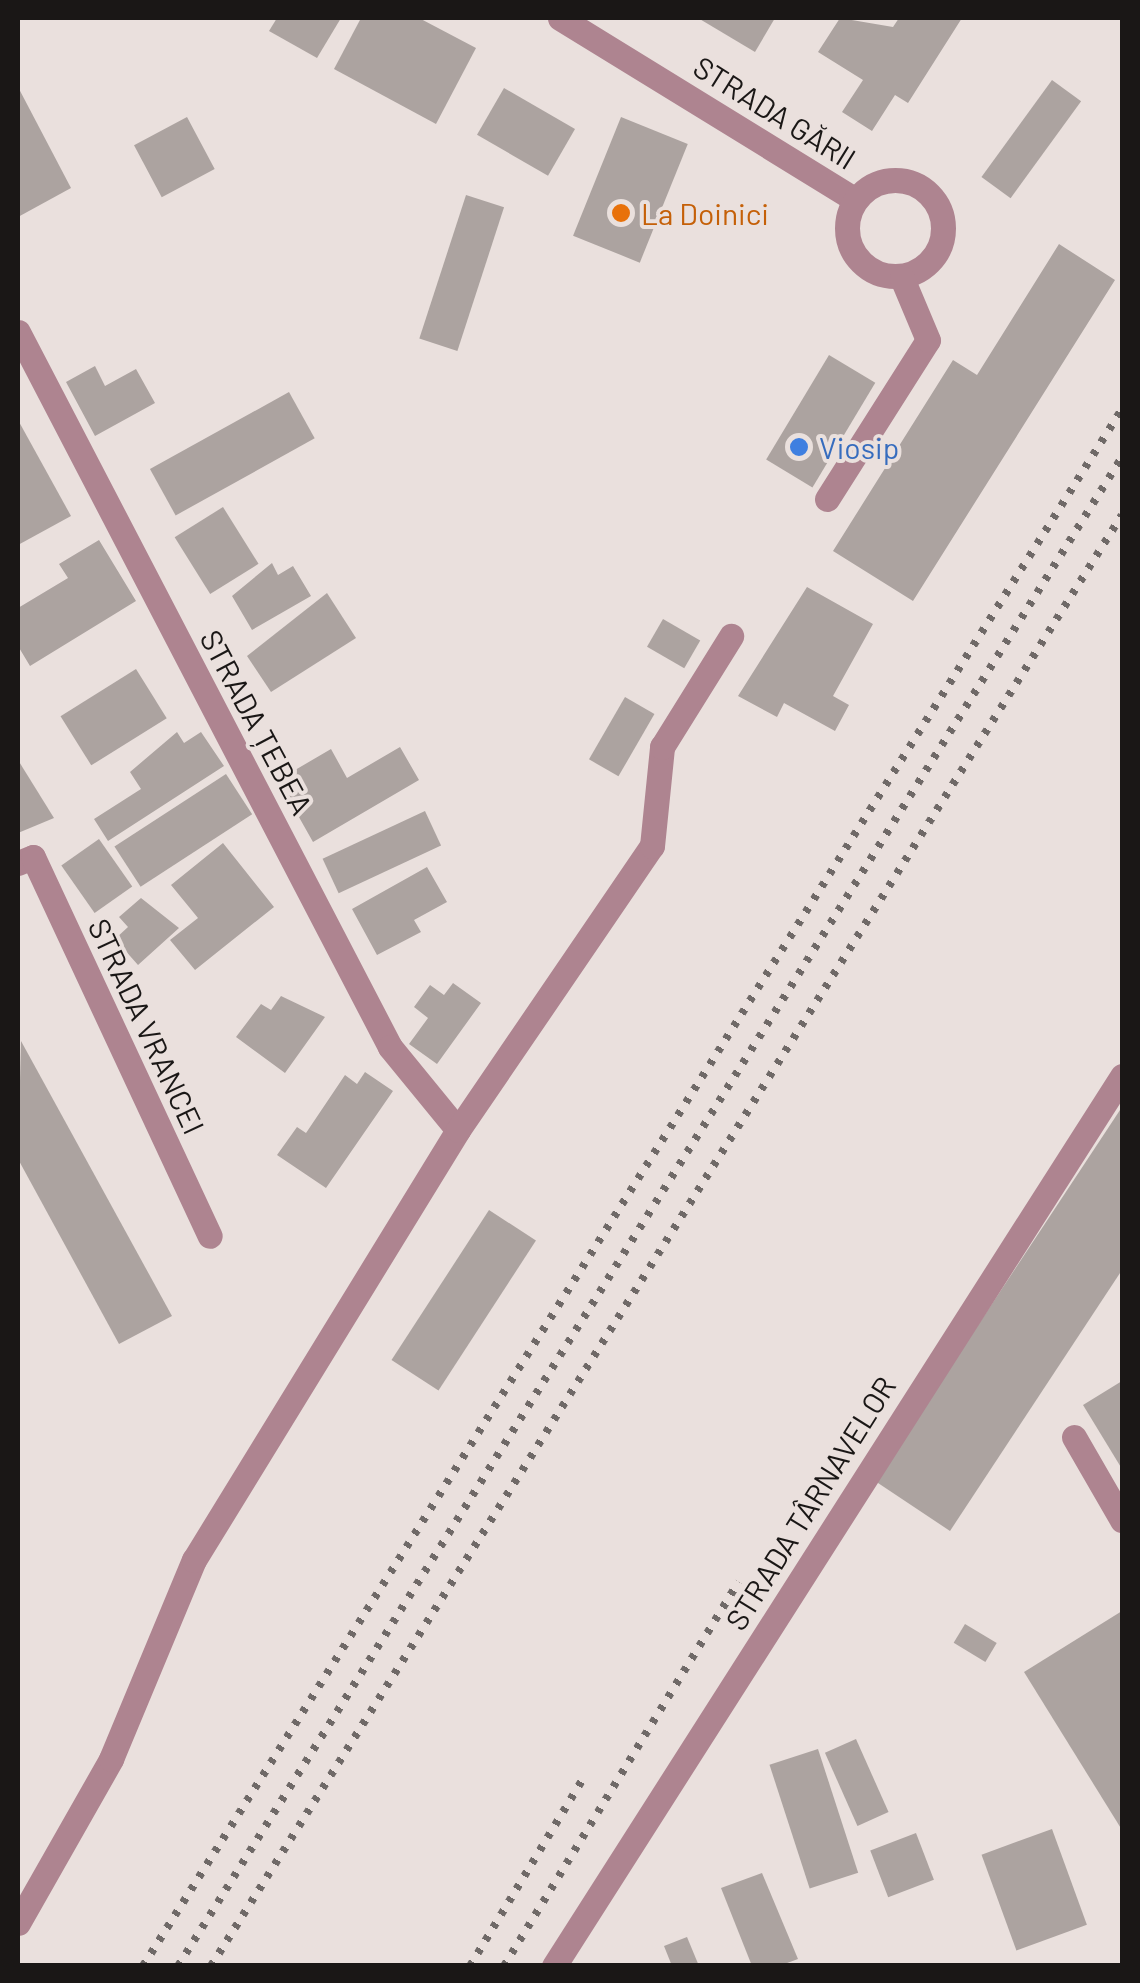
<!DOCTYPE html>
<meta charset="utf-8">
<style>
body{margin:0}
#map{position:relative;width:1140px;height:1983px;overflow:hidden;background:#eae0dd;font-family:Barlow,sans-serif}
div>[style]{position:absolute}
[style*='--x']{left:calc(var(--x)*1px);top:calc(var(--y)*1px);width:calc(var(--w)*1px);rotate:calc(var(--a)*1deg)}
.building>*{inset:0;background:#aca3a0;transform-origin:0 0}
.minor>*{height:25px;margin:-12.5px;padding:0 12.5px;transform-origin:12.5px;border-radius:12.5px;background:#ae8490}
.minor>.ring{margin:-12.5px;padding:0;box-sizing:content-box;background:none;border:25px solid #ae8490;border-radius:50%}
.rail>*{height:8px;margin-top:-4px;transform-origin:0;background:repeating-linear-gradient(90deg,#6f6967 0 5px,transparent 0 15px)}
.dots>*{width:28px;height:28px;translate:-50% -50%;box-sizing:border-box;border:5px solid #eae0dd;border-radius:50%}
span{translate:-50% -50%;white-space:nowrap;text-align:center;line-height:1.15;-webkit-text-stroke:8px #eae0dd;paint-order:stroke}
.street-label{font-size:30px;color:#1a1716}
.food-label{font-size:30px;color:#c56008}
.left{translate:0 -50%;text-align:left}
.shop-label{font-size:30px;color:#366cbe}
.frame{position:absolute;inset:0;border:20px solid #1a1716;pointer-events:none}
</style>
<div id="map">
<div class="building">
<div style="clip-path:polygon(277px 18px,341px 18px,317px 58px,269px 31px)"></div>
<div style="clip-path:polygon(361px 18px,419px 18px,476px 48px,436px 124px,334px 69px)"></div>
<div style="clip-path:polygon(698px 18px,775px 18px,755px 52px)"></div>
<div style="clip-path:polygon(840px 18px,893px 27px,899px 18px,962px 18px,908px 103px,895px 95px,872px 131px,842px 112px,863px 80px,818px 52px)"></div>
<div style="left:1052px;top:80px;width:36px;height:120px;rotate:36deg"></div>
<div style="clip-path:polygon(18px 87px,71px 188px,18px 217px)"></div>
<div style="left:504px;top:88px;width:82px;height:54px;rotate:30deg"></div>
<div style="left:187px;top:117px;width:59px;height:60px;rotate:62deg"></div>
<div style="left:621px;top:117px;width:72px;height:128px;rotate:22deg"></div>
<div style="left:466px;top:195px;width:40px;height:151px;rotate:18deg"></div>
<div style="clip-path:polygon(1059px 244px,1115px 280px,913px 601px,833px 551px,953px 360px,977px 375px)"></div>
<div style="left:829px;top:355px;width:54px;height:122px;rotate:31deg"></div>
<div style="clip-path:polygon(95px 366px,105px 386px,136px 369px,155px 403px,95px 436px,66px 382px)"></div>
<div style="left:289px;top:392px;width:53px;height:159px;rotate:61deg"></div>
<div style="clip-path:polygon(18px 420px,71px 516px,18px 545px)"></div>
<div style="left:223px;top:507px;width:67px;height:57px;rotate:58deg"></div>
<div style="clip-path:polygon(99px 540px,136px 601px,30px 666px,18px 646px,18px 608px,68px 578px,59px 564px)"></div>
<div style="clip-path:polygon(272px 563px,278px 575px,293px 566px,311px 596px,252px 630px,232px 596px)"></div>
<div style="clip-path:polygon(807px 587px,873px 624px,833px 696px,849px 705px,835px 731px,784px 703px,777px 717px,738px 696px)"></div>
<div style="clip-path:polygon(327px 593px,356px 638px,271px 692px,247px 656px)"></div>
<div style="left:663px;top:619px;width:43px;height:32px;rotate:30deg"></div>
<div style="left:136px;top:669px;width:58px;height:89px;rotate:58deg"></div>
<div style="left:625px;top:697px;width:34px;height:72px;rotate:30deg"></div>
<div style="clip-path:polygon(177px 732px,184px 743px,201px 732px,224px 766px,108px 841px,94px 819px,141px 789px,130px 772px)"></div>
<div style="clip-path:polygon(400px 747px,419px 780px,313px 842px,278px 780px,331px 749px,347px 778px)"></div>
<div style="clip-path:polygon(18px 760px,54px 818px,18px 833px)"></div>
<div style="left:226px;top:774px;width:48px;height:133px;rotate:57deg"></div>
<div style="left:425px;top:811px;width:38px;height:113px;rotate:65deg"></div>
<div style="left:99px;top:839px;width:58px;height:46px;rotate:55deg"></div>
<div style="clip-path:polygon(223px 843px,274px 907px,195px 970px,170px 940px,198px 918px,171px 885px)"></div>
<div style="clip-path:polygon(427px 867px,447px 902px,414px 920px,421px 932px,377px 955px,352px 909px)"></div>
<div style="clip-path:polygon(141px 898px,179px 928px,138px 965px,115px 939px,128px 927px,119px 917px)"></div>
<div style="clip-path:polygon(453px 983px,481px 1003px,437px 1064px,409px 1044px,428px 1018px,414px 1007px,430px 985px,444px 995px)"></div>
<div style="clip-path:polygon(281px 996px,325px 1017px,285px 1073px,236px 1037px,261px 1004px,271px 1010px)"></div>
<div style="clip-path:polygon(21px 1041px,172px 1316px,119px 1344px,18px 1159px)"></div>
<div style="clip-path:polygon(365px 1072px,393px 1091px,326px 1188px,277px 1155px,297px 1127px,306px 1133px,345px 1075px,357px 1084px)"></div>
<div style="clip-path:polygon(1122px 1107px,1122px 1270px,950px 1531px,875px 1481px)"></div>
<div style="left:489px;top:1210px;width:56px;height:179px;rotate:33deg"></div>
<div style="clip-path:polygon(1122px 1381px,1122px 1469px,1083px 1405px)"></div>
<div style="clip-path:polygon(1122px 1611px,1122px 1830px,1024px 1672px)"></div>
<div style="left:965px;top:1624px;width:37px;height:22px;rotate:31deg"></div>
<div style="left:856px;top:1739px;width:80px;height:34px;rotate:66deg"></div>
<div style="left:818px;top:1749px;width:130px;height:51px;rotate:72deg"></div>
<div style="left:1052px;top:1829px;width:102px;height:75px;rotate:70deg"></div>
<div style="left:916px;top:1833px;width:50px;height:49px;rotate:69deg"></div>
<div style="clip-path:polygon(762px 1873px,798px 1959px,779px 1966px,752px 1966px,721px 1888px)"></div>
<div style="clip-path:polygon(687px 1937px,699px 1966px,672px 1966px,664px 1946px)"></div>
</div>
<div class="minor">
<div style="--x:560;--y:18;--w:345;--a:31.6"></div>
<div class="ring" style="left:847px;top:180px;width:71px;height:71px"></div>
<div style="--x:18;--y:332;--w:806;--a:62.51"></div>
<div style="--x:390;--y:1047;--w:107;--a:50.7"></div>
<div style="--x:827;--y:499;--w:188;--a:-57.6"></div>
<div style="--x:928;--y:340;--w:67;--a:-112.8"></div>
<div style="--x:18;--y:863;--w:16;--a:-22"></div>
<div style="--x:33;--y:857;--w:418;--a:65"></div>
<div style="--x:1074;--y:1437;--w:96;--a:60"></div>
<div style="--x:18;--y:1923;--w:189;--a:-60.4"></div>
<div style="--x:111;--y:1759;--w:216;--a:-67.4"></div>
<div style="--x:194;--y:1560;--w:505;--a:-58.45"></div>
<div style="--x:458;--y:1130;--w:344;--a:-55.7"></div>
<div style="--x:652;--y:846;--w:100;--a:-84.2"></div>
<div style="--x:662;--y:747;--w:131;--a:-58.1"></div>
<div style="--x:554;--y:1966;--w:1056;--a:-57.45"></div>
</div>
<div class="rail">
<div style="--x:143;--y:1966;--w:1839;--a:-57.84"></div>
<div style="--x:178;--y:1966;--w:1780;--a:-57.97"></div>
<div style="--x:211;--y:1966;--w:1713;--a:-57.88"></div>
<div style="--x:470;--y:1966;--w:218;--a:-58.9"></div>
<div style="--x:504;--y:1966;--w:450;--a:-58.6"></div>
</div>
<div class="dots">
<div style="left:621px;top:213px;background:#e8710a"></div>
<div style="left:799px;top:447px;background:#3f7fe0"></div>
</div>
<div class="street-label">
<span style="left:775px;top:112px;rotate:32deg">STRADA GĂRII</span>
<span style="left:257px;top:722px;rotate:62deg">STRADA ȚEBEA</span>
<span style="left:147px;top:1026px;rotate:65deg">STRADA VRANCEI</span>
<span style="left:810px;top:1503px;rotate:-58deg">STRADA TÂRNAVELOR</span>
</div>
<div class="food-label">
<span class="left" style="left:641px;top:213px">La Doinici</span>
</div>
<div class="shop-label">
<span class="left" style="left:819px;top:447px">Viosip</span>
</div>
<div class="frame"></div>
</div>
